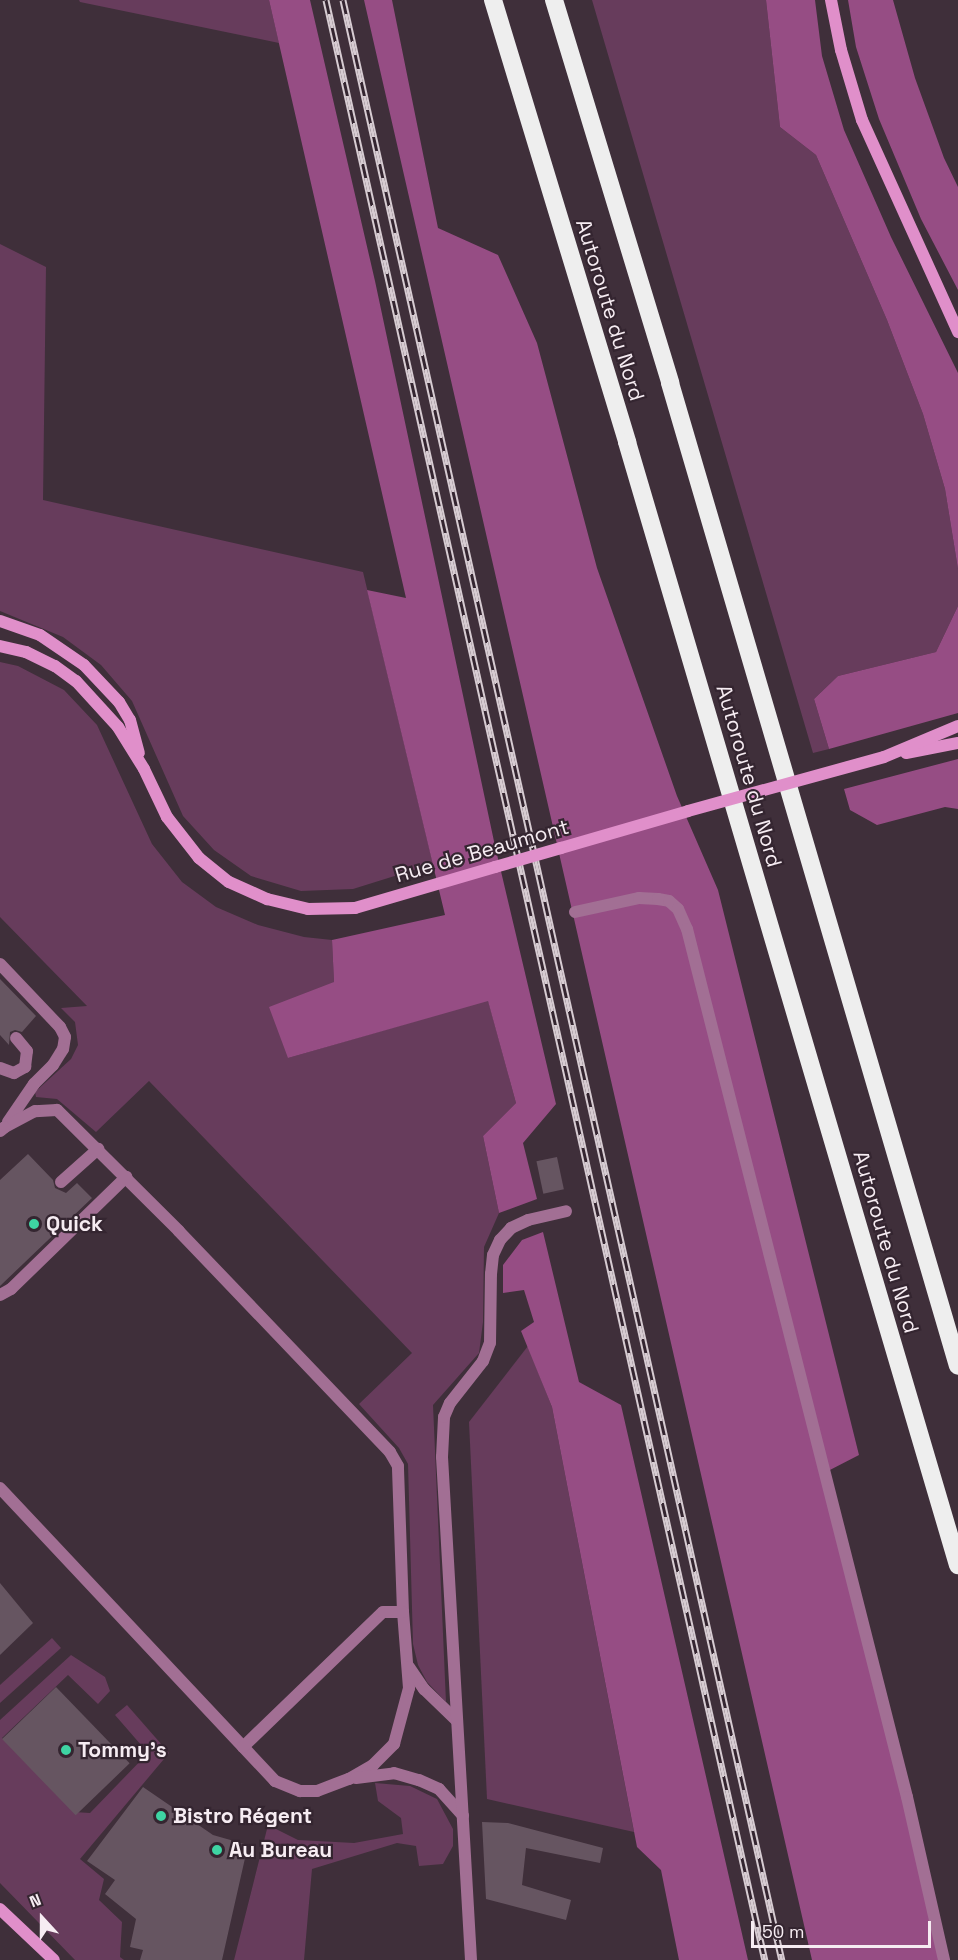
<!DOCTYPE html>
<meta charset="utf-8">
<style>
body{margin:0}
#map{position:relative;width:958px;height:1960px;overflow:hidden;background:#3f2f3a;font-family:"Space Grotesk",sans-serif}
div>[style]{position:absolute}
[style*='--x']{left:calc(var(--x)*1px);top:calc(var(--y)*1px);width:calc(var(--w)*1px);rotate:calc(var(--a)*1deg)}
.green>*{inset:0;background:#673c5c}
.forest>*{inset:0;background:#964d84}
.building>*{inset:0;background:#665561;transform-origin:0 0}
.lane>*{height:12px;margin:-6px;padding:0 6px;transform-origin:6px;border-radius:6px;background:#a26f94}
.street>*{height:12px;margin:-6px;padding:0 6px;transform-origin:6px;border-radius:6px;background:#a26f94}
.secondary>*{height:12px;margin:-6px;padding:0 6px;transform-origin:6px;border-radius:6px;background:#e08fca}
.highway>*{height:18px;margin:-9px;padding:0 9px;transform-origin:9px;border-radius:9px;background:#eee}
.rail>*{height:7px;margin-top:-3.5px;transform-origin:0;background:repeating-linear-gradient(90deg,#342530 0 14px,#d7ccd2 0 28px);box-sizing:border-box;border-block:2px solid #d7ccd2}
.secondary-bridge>*{height:12px;margin:-6px;padding:0 6px;transform-origin:6px;border-radius:6px;background:#e08fca}
.dots>*{width:16px;height:16px;translate:-50% -50%;box-sizing:border-box;border:3px solid #342530;border-radius:50%}
span{translate:-50% -50%;white-space:nowrap;text-align:center;line-height:1.15;-webkit-text-stroke:4.5px #342530;paint-order:stroke}
.street-label{font-size:21px;color:#f6ecf2}
.poi-label{font-size:21px;color:#f6ecf2;font-weight:700}
.left{translate:0 -50%;text-align:left}
.north{position:absolute;left:12px;top:1888px;width:60px;height:60px;-webkit-text-stroke:4px #342530;paint-order:stroke;rotate:339deg;font-size:16px;font-weight:700;line-height:24px;text-align:center;color:#f6ecf2}
.north::after{content:'';display:block;margin:auto;width:21px;height:27px;background:#f6ecf2;clip-path:polygon(50% 0,100% 100%,50% 72%,0 100%)}
.scale{position:absolute;left:751px;top:1921px;width:180px;height:27px;box-sizing:border-box;border:3px solid #f6ecf2;border-top:0;padding-left:8px;font-size:18px;line-height:21px;white-space:nowrap;color:#f6ecf2;-webkit-text-stroke:4px #342530;paint-order:stroke}
</style>
<div id="map">
<div class="green">
<div style="clip-path:polygon(79px 0,269px 0,279px 43px,80px 2px)"></div>
<div style="clip-path:polygon(592px 0,766px 0,780px 127px,816px 155px,887px 320px,923px 414px,945px 489px,958px 569px,958px 606px,936px 652px,838px 676px,814px 699px,829px 749px,813px 753px)"></div>
<div style="clip-path:polygon(0 244px,46px 267px,43px 500px,363px 572px,433px 864px,353px 889px,301px 891px,251px 876px,214px 850px,183px 816px,132px 701px,101px 665px,63px 637px,0 611px)"></div>
<div style="clip-path:polygon(0 662px,18px 666px,64px 690px,97px 725px,152px 844px,182px 882px,216px 907px,258px 925px,304px 937px,332px 940px,334px 982px,288px 1058px,488px 1000px,516px 1103px,483px 1136px,499px 1213px,484px 1247px,483px 1322px,479px 1353px,433px 1405px,446px 1702px,427px 1682px,418px 1665px,413px 1644px,408px 1464px,399px 1448px,359px 1404px,412px 1353px,149px 1081px,96px 1132px,57px 1099px,36px 1097px,35px 1092px,71px 1059px,78px 1045px,75px 1022px,61px 1008px,87px 1006px,0 917px)"></div>
<div style="clip-path:polygon(528px 1346px,552px 1407px,634px 1832px,487px 1799px,469px 1422px)"></div>
<div style="clip-path:polygon(52px 1638px,61px 1648px,0 1703px,0 1685px)"></div>
<div style="clip-path:polygon(71px 1655px,105px 1677px,110px 1691px,98px 1704px,68px 1675px,2px 1738px,74px 1812px,90px 1813px,148px 1753px,115px 1715px,127px 1705px,169px 1753px,80px 1859px,104px 1879px,99px 1900px,122px 1922px,120px 1957px,124px 1960px,75px 1960px,0 1883px,0 1720px)"></div>
<div style="clip-path:polygon(375px 1783px,410px 1786px,437px 1799px,453px 1829px,453px 1846px,443px 1864px,419px 1866px,416px 1846px,397px 1843px,312px 1869px,304px 1960px,234px 1960px,268px 1825px,298px 1840px,354px 1843px,403px 1834px,401px 1818px,378px 1801px)"></div>
</div>
<div class="forest">
<div style="clip-path:polygon(269px 0,310px 0,375px 281px,495px 846px,556px 1104px,523px 1143px,537px 1199px,499px 1213px,483px 1136px,516px 1103px,488px 1001px,288px 1058px,269px 1007px,334px 982px,332px 940px,445px 915px,367px 590px,406px 598px)"></div>
<div style="clip-path:polygon(364px 0,392px 0,438px 228px,498px 255px,537px 343px,597px 568px,677px 796px,718px 890px,859px 1455px,826px 1472px,940px 1960px,812px 1960px)"></div>
<div style="clip-path:polygon(766px 0,815px 0,822px 56px,844px 130px,891px 237px,958px 373px,958px 569px,945px 489px,923px 414px,887px 320px,816px 155px,780px 127px)"></div>
<div style="clip-path:polygon(848px 0,893px 0,915px 78px,944px 158px,958px 187px,958px 290px,921px 219px,879px 119px,856px 47px)"></div>
<div style="clip-path:polygon(958px 606px,958px 713px,829px 749px,814px 699px,838px 676px,936px 652px)"></div>
<div style="clip-path:polygon(958px 759px,958px 809px,945px 807px,877px 825px,850px 810px,844px 789px)"></div>
<div style="clip-path:polygon(543px 1232px,579px 1382px,621px 1405px,748px 1960px,679px 1960px,661px 1870px,637px 1847px,552px 1407px,521px 1331px,534px 1322px,524px 1290px,503px 1293px,503px 1265px,522px 1240px)"></div>
</div>
<div class="building">
<div style="clip-path:polygon(0 979px,36px 1016px,22px 1032px,15px 1030px,10px 1032px,9px 1045px,0 1035px)"></div>
<div style="clip-path:polygon(28px 1154px,53px 1180px,55px 1188px,66px 1193px,77px 1183px,92px 1198px,0 1286px,0 1180px)"></div>
<div style="left:557px;top:1157px;width:33px;height:21px;rotate:78deg"></div>
<div style="clip-path:polygon(0 1583px,33px 1623px,0 1655px)"></div>
<div style="left:56px;top:1687px;width:106px;height:75px;rotate:46deg"></div>
<div style="clip-path:polygon(143px 1787px,213px 1835px,248px 1845px,222px 1960px,140px 1960px,143px 1950px,130px 1947px,136px 1919px,105px 1894px,115px 1880px,87px 1861px)"></div>
<div style="clip-path:polygon(482px 1822px,508px 1823px,603px 1848px,600px 1863px,526px 1848px,522px 1885px,571px 1900px,566px 1920px,486px 1899px)"></div>
</div>
<div class="lane">
<div style="--x:575;--y:912;--w:66;--a:-12.3"></div>
<div style="--x:639;--y:898;--w:19;--a:3"></div>
<div style="--x:658;--y:899;--w:11;--a:10"></div>
<div style="--x:669;--y:901;--w:12;--a:42"></div>
<div style="--x:678;--y:909;--w:22;--a:66"></div>
<div style="--x:687;--y:929;--w:895;--a:75.78"></div>
<div style="--x:907;--y:1797;--w:167;--a:77.2"></div>
<div style="--x:0;--y:964;--w:87;--a:46.4"></div>
<div style="--x:60;--y:1027;--w:11;--a:63"></div>
<div style="--x:65;--y:1037;--w:12;--a:99"></div>
<div style="--x:63;--y:1049;--w:19;--a:122"></div>
<div style="--x:53;--y:1065;--w:27;--a:135"></div>
<div style="--x:34;--y:1084;--w:46;--a:124.4"></div>
<div style="--x:0;--y:1068;--w:15;--a:20"></div>
<div style="--x:14;--y:1073;--w:13;--a:-29"></div>
<div style="--x:25;--y:1067;--w:16;--a:-83"></div>
<div style="--x:27;--y:1051;--w:17;--a:-130"></div>
<div style="--x:61;--y:1182;--w:50;--a:-41.7"></div>
<div style="--x:0;--y:1295;--w:13;--a:-29"></div>
<div style="--x:11;--y:1289;--w:161;--a:-44.2"></div>
<div style="--x:0;--y:1488;--w:402;--a:46.8"></div>
<div style="--x:275;--y:1781;--w:27;--a:22"></div>
<div style="--x:300;--y:1791;--w:17;--a:0"></div>
<div style="--x:317;--y:1791;--w:34;--a:-21"></div>
<div style="--x:349;--y:1779;--w:28;--a:-30"></div>
<div style="--x:373;--y:1765;--w:30;--a:-45"></div>
<div style="--x:394;--y:1744;--w:58;--a:-75"></div>
<div style="--x:409;--y:1688;--w:76;--a:-94.5"></div>
<div style="--x:403;--y:1612;--w:146;--a:-92"></div>
<div style="--x:398;--y:1466;--w:16;--a:-120"></div>
<div style="--x:390;--y:1452;--w:306;--a:-133.7"></div>
<div style="--x:179;--y:1231;--w:172;--a:-135.2"></div>
<div style="--x:57;--y:1110;--w:22;--a:177"></div>
<div style="--x:35;--y:1111;--w:34;--a:152"></div>
<div style="--x:409;--y:1667;--w:27;--a:56"></div>
<div style="--x:424;--y:1689;--w:45;--a:44.1"></div>
<div style="--x:243;--y:1747;--w:194;--a:-44"></div>
<div style="--x:383;--y:1612;--w:20;--a:0"></div>
<div style="--x:356;--y:1778;--w:38;--a:-7"></div>
<div style="--x:394;--y:1773;--w:26;--a:16"></div>
<div style="--x:419;--y:1780;--w:22;--a:24"></div>
<div style="--x:439;--y:1789;--w:36;--a:48"></div>
<div style="--x:471;--y:1960;--w:504;--a:-93.3"></div>
<div style="--x:442;--y:1457;--w:40;--a:-87.1"></div>
<div style="--x:444;--y:1417;--w:15;--a:-67"></div>
<div style="--x:450;--y:1403;--w:53;--a:-51.8"></div>
<div style="--x:483;--y:1361;--w:19;--a:-69"></div>
<div style="--x:490;--y:1343;--w:69;--a:-89.2"></div>
<div style="--x:491;--y:1274;--w:19;--a:-84"></div>
<div style="--x:493;--y:1255;--w:17;--a:-65"></div>
<div style="--x:500;--y:1240;--w:16;--a:-47"></div>
<div style="--x:511;--y:1228;--w:19;--a:-25"></div>
<div style="--x:528;--y:1220;--w:39;--a:-13"></div>
</div>
<div class="street">
<div style="--x:0;--y:1131;--w:6;--a:-39"></div>
</div>
<div class="secondary">
<div style="--x:831;--y:0;--w:51;--a:78.7"></div>
<div style="--x:841;--y:50;--w:73;--a:73.3"></div>
<div style="--x:862;--y:120;--w:233;--a:65.6"></div>
<div style="--x:0;--y:621;--w:42;--a:19.3"></div>
<div style="--x:40;--y:635;--w:53;--a:34.3"></div>
<div style="--x:84;--y:665;--w:51;--a:46.6"></div>
<div style="--x:119;--y:702;--w:21;--a:59"></div>
<div style="--x:130;--y:720;--w:34;--a:75"></div>
<div style="--x:0;--y:646;--w:27;--a:13"></div>
<div style="--x:26;--y:652;--w:32;--a:26"></div>
<div style="--x:55;--y:666;--w:26;--a:36"></div>
<div style="--x:76;--y:681;--w:62;--a:47.6"></div>
<div style="--x:118;--y:727;--w:49;--a:58.2"></div>
<div style="--x:144;--y:769;--w:53;--a:64.4"></div>
<div style="--x:167;--y:817;--w:52;--a:52"></div>
<div style="--x:199;--y:858;--w:38;--a:39"></div>
<div style="--x:229;--y:882;--w:42;--a:24.1"></div>
<div style="--x:267;--y:899;--w:42;--a:13.7"></div>
<div style="--x:308;--y:909;--w:47;--a:-1.2"></div>
<div style="--x:355;--y:908;--w:146;--a:-16.3"></div>
<div style="--x:906;--y:753;--w:53;--a:-10.9"></div>
<div style="--x:884;--y:757;--w:80;--a:-22.7"></div>
<div style="--x:561;--y:848;--w:132;--a:-16.2"></div>
<div style="--x:0;--y:1909;--w:74;--a:43.4"></div>
</div>
<div class="highway">
<div style="--x:493;--y:0;--w:462;--a:73.1"></div>
<div style="--x:627;--y:442;--w:1171;--a:73.58"></div>
<div style="--x:554;--y:0;--w:400;--a:73.1"></div>
<div style="--x:670;--y:383;--w:1024;--a:73.67"></div>
</div>
<div class="rail">
<div style="--x:326;--y:0;--w:2009;--a:77.38"></div>
<div style="--x:343;--y:0;--w:2009;--a:77.38"></div>
</div>
<div class="secondary-bridge">
<div style="--x:688;--y:811;--w:203;--a:-15.4"></div>
<div style="--x:495;--y:867;--w:69;--a:-16.1"></div>
</div>
<div class="dots">
<div style="left:34px;top:1224px;background:#3ed4a3"></div>
<div style="left:66px;top:1750px;background:#3ed4a3"></div>
<div style="left:161px;top:1816px;background:#3ed4a3"></div>
<div style="left:217px;top:1850px;background:#3ed4a3"></div>
</div>
<div class="street-label">
<span style="left:610px;top:310px;rotate:73deg">Autoroute du Nord</span>
<span style="left:749px;top:776px;rotate:74deg">Autoroute du Nord</span>
<span style="left:482px;top:851px;rotate:-16deg">Rue de Beaumont</span>
<span style="left:886px;top:1242px;rotate:74deg">Autoroute du Nord</span>
</div>
<div class="poi-label">
<span class="left" style="left:46px;top:1224px">Quick</span>
<span class="left" style="left:78px;top:1750px">Tommy's</span>
<span class="left" style="left:173px;top:1816px">Bistro Régent</span>
<span class="left" style="left:229px;top:1850px">Au Bureau</span>
</div>
<div class="north">N</div>
<div class="scale">50 m</div>
</div>
